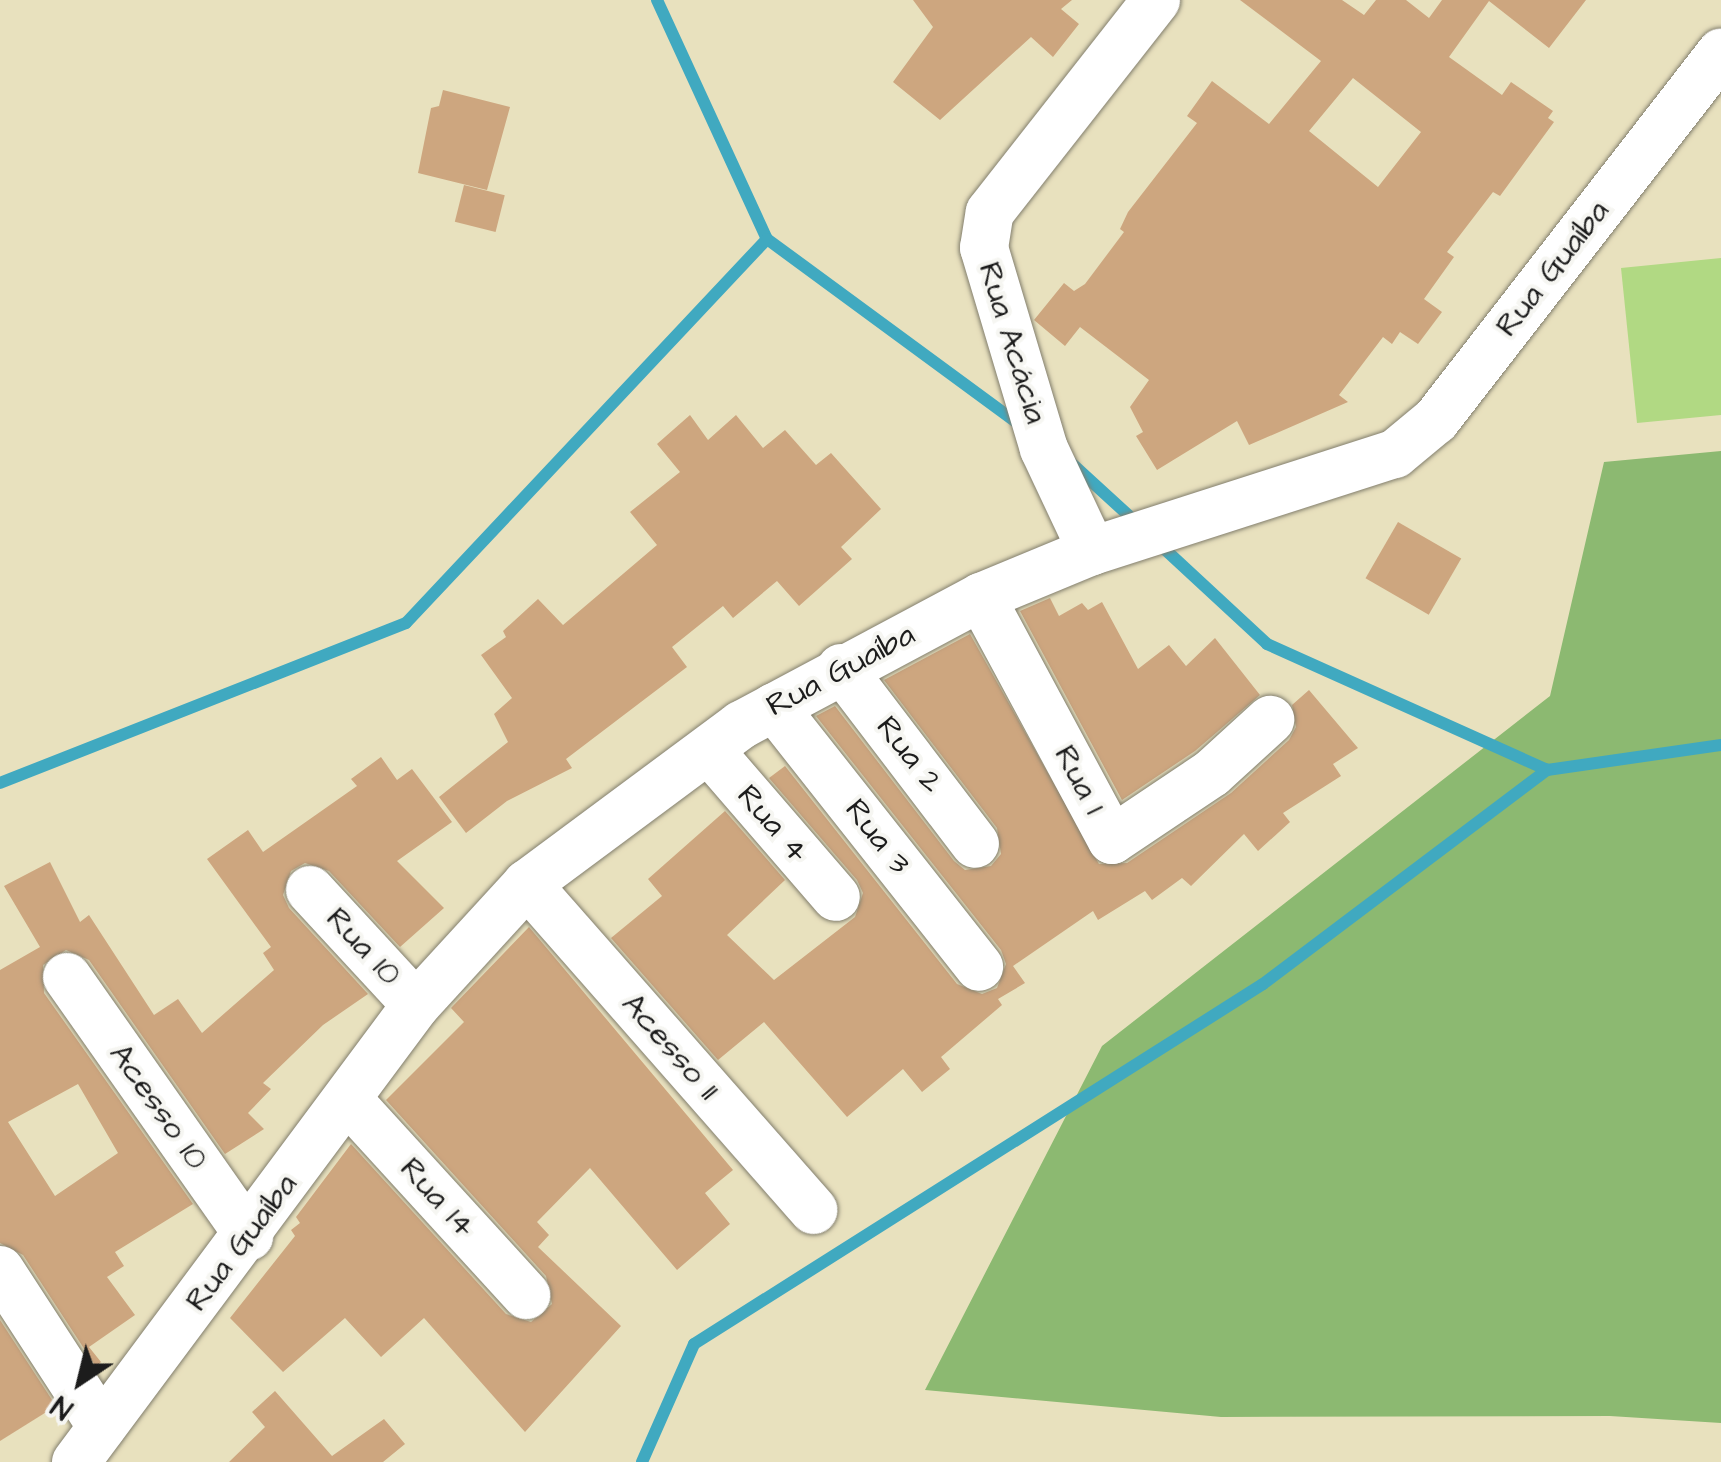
<!DOCTYPE html>
<meta charset="utf-8">
<style>
body{margin:0}
#map{position:relative;width:1721px;height:1462px;overflow:hidden;background:#e8e1be;font-family:"Architects Daughter",sans-serif}
div>[style]{position:absolute}
[style*='--x']{left:calc(var(--x)*1px);top:calc(var(--y)*1px);width:calc(var(--w)*1px);rotate:calc(var(--a)*1deg)}
.green>*{inset:0;background:#b1d983}
.forest>*{inset:0;background:#8cb971}
.stream>*{height:12px;margin:-6px;padding:0 6px;transform-origin:6px;border-radius:6px;background:#40a9c0}
.building>*{inset:0;background:#cda67f;transform-origin:0 0}
.roads{filter:drop-shadow(0 0 2px #827e6d) drop-shadow(0 0 2px #827e6d)}
.minor>*{height:48px;margin:-24px;padding:0 24px;transform-origin:24px;border-radius:24px;background:#fff}
span{translate:-50% -50%;white-space:nowrap;text-align:center;line-height:1.15;-webkit-text-stroke:8px #f6f6f2;paint-order:stroke}
.street-label{font-size:32px;color:#1c1c1c}
.north{position:absolute;left:30px;top:1332px;width:100px;height:100px;-webkit-text-stroke:8px #f6f6f2;paint-order:stroke;rotate:215deg;font-size:28px;font-weight:700;line-height:40px;text-align:center;color:#1c1c1c}
.north::after{content:'';display:block;margin:auto;width:35px;height:45px;background:#1c1c1c;clip-path:polygon(50% 0,100% 100%,50% 72%,0 100%)}
</style>
<div id="map">
<div class="green">
<div style="clip-path:polygon(1721px 258px,1721px 415px,1637px 423px,1621px 268px)"></div>
</div>
<div class="forest">
<div style="clip-path:polygon(1721px 451px,1721px 1423px,1610px 1416px,1221px 1417px,925px 1390px,1102px 1046px,1550px 696px,1604px 462px)"></div>
</div>
<div class="stream">
<div style="--x:657;--y:0;--w:263;--a:65.3"></div>
<div style="--x:767;--y:239;--w:314;--a:36.3"></div>
<div style="--x:1069;--y:461;--w:95;--a:42.4"></div>
<div style="--x:1157;--y:542;--w:150;--a:42.8"></div>
<div style="--x:1267;--y:644;--w:307;--a:24.2"></div>
<div style="--x:1547;--y:770;--w:176;--a:-8.2"></div>
<div style="--x:0;--y:783;--w:436;--a:-21.5"></div>
<div style="--x:406;--y:623;--w:527;--a:-46.77"></div>
<div style="--x:642;--y:1462;--w:129;--a:-66.2"></div>
<div style="--x:694;--y:1344;--w:673;--a:-32.32"></div>
<div style="--x:1263;--y:984;--w:356;--a:-37"></div>
</div>
<div class="building">
<div style="clip-path:polygon(913px 0,1072px 0,1061px 9px,1079px 24px,1053px 57px,1031px 37px,940px 120px,893px 82px,933px 27px)"></div>
<div style="clip-path:polygon(evenodd,1240px 0,1342px 0,1364px 15px,1376px 0,1406px 0,1429px 18px,1442px 0,1586px 0,1549px 48px,1489px 1px,1449px 57px,1502px 95px,1511px 82px,1553px 111px,1548px 118px,1554px 122px,1500px 196px,1493px 192px,1447px 252px,1454px 257px,1424px 299px,1442px 312px,1418px 344px,1400px 332px,1392px 344px,1383px 337px,1339px 395px,1348px 402px,1249px 445px,1237px 421px,1157px 470px,1136px 436px,1143px 432px,1130px 407px,1149px 380px,1080px 327px,1065px 346px,1034px 320px,1064px 283px,1074px 291px,1085px 284px,1124px 232px,1120px 229px,1128px 212px,1197px 123px,1187px 116px,1212px 81px,1269px 124px,1321px 61px,1240px 0,1353px 78px,1421px 132px,1378px 187px,1309px 131px,1353px 78px)"></div>
<div style="clip-path:polygon(443px 90px,510px 107px,487px 190px,418px 173px,431px 108px,439px 106px)"></div>
<div style="left:464px;top:185px;width:42px;height:38px;rotate:14deg"></div>
<div style="clip-path:polygon(690px 415px,708px 440px,736px 415px,763px 448px,785px 430px,816px 465px,831px 453px,881px 509px,841px 547px,852px 559px,799px 606px,777px 581px,733px 618px,723px 606px,672px 647px,687px 667px,566px 759px,572px 768px,507px 801px,466px 833px,439px 797px,508px 742px,494px 714px,512px 698px,481px 655px,506px 637px,503px 631px,538px 599px,563px 625px,657px 545px,630px 512px,680px 472px,657px 444px)"></div>
<div style="left:1398px;top:522px;width:73px;height:65px;rotate:30deg"></div>
<div style="clip-path:polygon(1050px 598px,1059px 616px,1082px 603px,1088px 610px,1102px 602px,1138px 669px,1169px 645px,1186px 666px,1215px 638px,1260px 695px,1195px 751px,1122px 800px,1020px 611px)"></div>
<div style="clip-path:polygon(970px 634px,1099px 864px,1127px 863px,1231px 793px,1289px 740px,1296px 727px,1292px 705px,1309px 690px,1358px 748px,1333px 764px,1341px 776px,1283px 813px,1290px 822px,1258px 851px,1244px 834px,1191px 886px,1182px 878px,1152px 900px,1145px 891px,1098px 920px,1093px 911px,1013px 966px,1025px 983px,998px 999px,1002px 1005px,941px 1057px,950px 1069px,922px 1092px,903px 1069px,847px 1117px,764px 1022px,718px 1060px,611px 938px,662px 896px,648px 879px,725px 811px,785px 880px,727px 935px,774px 980px,855px 917px,863px 893px,857px 880px,769px 778px,785px 766px,957px 984px,982px 994px,997px 988px,1006px 964px,1001px 950px,816px 716px,835px 706px,954px 861px,965px 870px,991px 866px,1001px 854px,997px 828px,884px 680px)"></div>
<div style="clip-path:polygon(evenodd,381px 757px,397px 780px,412px 769px,452px 822px,397px 861px,444px 908px,400px 947px,329px 871px,305px 863px,291px 871px,283px 895px,289px 908px,368px 994px,323px 1025px,263px 1083px,271px 1089px,248px 1113px,264px 1129px,225px 1154px,89px 960px,66px 950px,43px 965px,44px 993px,193px 1204px,115px 1252px,124px 1266px,107px 1277px,135px 1315px,89px 1347px,101px 1362px,96px 1367px,23px 1255px,0 1243px,0 970px,40px 947px,4px 886px,50px 862px,80px 922px,89px 915px,154px 1015px,178px 999px,202px 1033px,274px 970px,263px 953px,271px 947px,207px 859px,248px 830px,263px 852px,357px 786px,351px 779px,381px 757px,78px 1084px,118px 1153px,55px 1196px,8px 1122px,78px 1084px)"></div>
<div style="clip-path:polygon(529px 927px,733px 1170px,705px 1193px,730px 1224px,677px 1270px,590px 1168px,537px 1222px,549px 1235px,538px 1247px,621px 1326px,525px 1432px,424px 1318px,381px 1357px,345px 1318px,283px 1372px,230px 1318px,295px 1236px,291px 1230px,300px 1223px,296px 1217px,351px 1144px,506px 1314px,531px 1322px,552px 1304px,546px 1276px,386px 1100px,464px 1022px,451px 1008px)"></div>
<div style="clip-path:polygon(0 1320px,56px 1406px,0 1441px)"></div>
<div style="clip-path:polygon(275px 1391px,332px 1456px,384px 1419px,405px 1444px,383px 1462px,229px 1462px,265px 1427px,252px 1412px)"></div>
</div>
<div class="roads">
<div class="minor">
<div style="--x:1092;--y:551;--w:113;--a:-115.2"></div>
<div style="--x:1044;--y:449;--w:210;--a:-106.6"></div>
<div style="--x:984;--y:248;--w:36;--a:-81"></div>
<div style="--x:990;--y:212;--w:269;--a:-51.9"></div>
<div style="--x:981;--y:597;--w:276;--a:61.7"></div>
<div style="--x:1112;--y:840;--w:120;--a:-33.8"></div>
<div style="--x:1212;--y:773;--w:79;--a:-42.4"></div>
<div style="--x:841;--y:668;--w:221;--a:52.7"></div>
<div style="--x:774;--y:707;--w:331;--a:51.7"></div>
<div style="--x:709;--y:750;--w:194;--a:49.2"></div>
<div style="--x:527;--y:884;--w:434;--a:48.7"></div>
<div style="--x:310;--y:890;--w:156;--a:47.3"></div>
<div style="--x:67;--y:977;--w:317;--a:54.9"></div>
<div style="--x:349;--y:1101;--w:263;--a:47.6"></div>
<div style="--x:0;--y:1270;--w:187;--a:57"></div>
<div style="--x:76;--y:1462;--w:570;--a:-53.35"></div>
<div style="--x:416;--y:1005;--w:164;--a:-47.5"></div>
<div style="--x:527;--y:884;--w:267;--a:-36.6"></div>
<div style="--x:741;--y:725;--w:272;--a:-28.1"></div>
<div style="--x:981;--y:597;--w:120;--a:-22.5"></div>
<div style="--x:1092;--y:551;--w:318;--a:-17.8"></div>
<div style="--x:1395;--y:454;--w:53;--a:-39.7"></div>
<div style="--x:1436;--y:420;--w:465;--a:-52.2"></div>
</div>
</div>
<div class="street-label">
<span style="left:1553px;top:269px;rotate:-52deg">Rua Guaíba</span>
<span style="left:1012px;top:343px;rotate:73deg">Rua Acácia</span>
<span style="left:841px;top:671px;rotate:-28deg">Rua Guaíba</span>
<span style="left:909px;top:755px;rotate:52deg">Rua 2</span>
<span style="left:1079px;top:780px;rotate:62deg">Rua 1</span>
<span style="left:772px;top:824px;rotate:49deg">Rua 4</span>
<span style="left:877px;top:837px;rotate:52deg">Rua 3</span>
<span style="left:363px;top:947px;rotate:47deg">Rua 10</span>
<span style="left:670px;top:1047px;rotate:49deg">Acesso 11</span>
<span style="left:158px;top:1107px;rotate:55deg">Acesso 10</span>
<span style="left:437px;top:1198px;rotate:48deg">Rua 14</span>
<span style="left:242px;top:1243px;rotate:-53deg">Rua Guaíba</span>
</div>
<div class="north">N</div>
</div>
